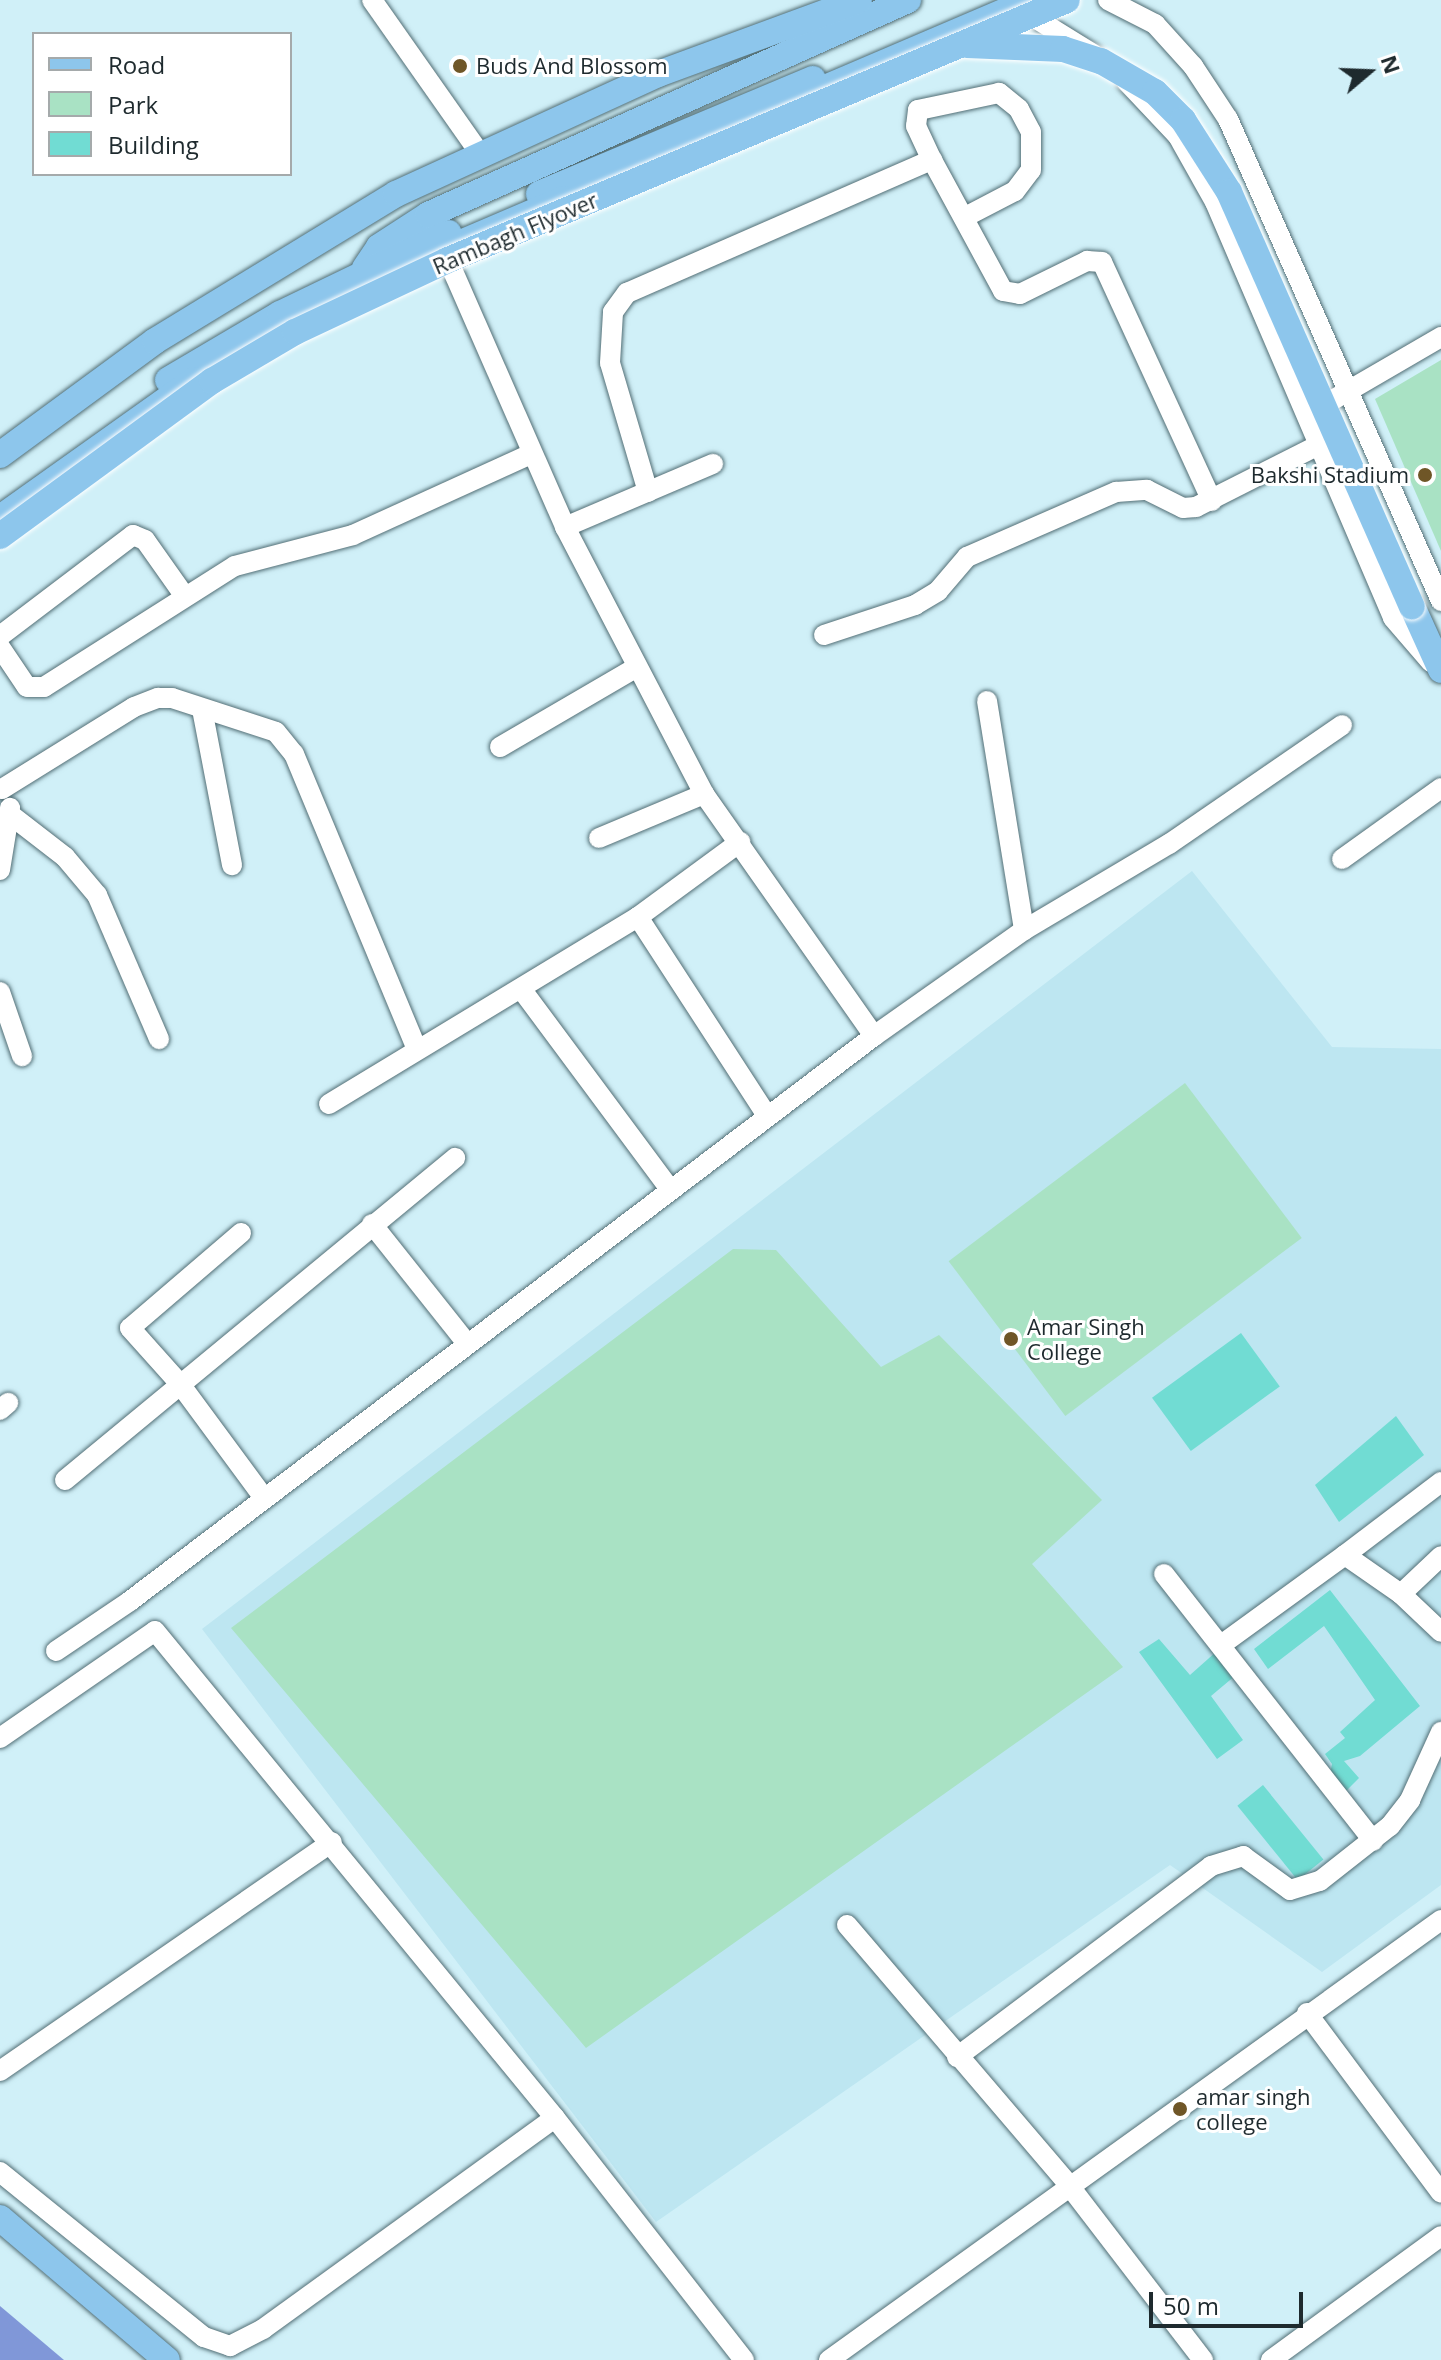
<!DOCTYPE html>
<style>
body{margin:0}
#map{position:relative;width:1441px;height:2360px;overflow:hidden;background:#d0f0f8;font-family:"Open Sans",sans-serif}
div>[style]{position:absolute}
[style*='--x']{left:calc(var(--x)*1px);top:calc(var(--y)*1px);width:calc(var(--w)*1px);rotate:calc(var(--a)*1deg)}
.built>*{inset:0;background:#bde6f1}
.green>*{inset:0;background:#a9e2c4;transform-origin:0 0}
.water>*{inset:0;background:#8097d8}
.building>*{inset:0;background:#71dcd3;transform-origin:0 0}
.roads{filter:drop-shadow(0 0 2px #526e75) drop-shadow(0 0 2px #526e75)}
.minor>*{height:20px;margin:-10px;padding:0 10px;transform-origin:10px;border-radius:10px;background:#fff}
.major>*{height:26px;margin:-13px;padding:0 13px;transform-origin:13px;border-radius:13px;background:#8dc6ec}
.bridges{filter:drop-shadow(0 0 2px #fff) drop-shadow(0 0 2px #fff)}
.major-bridge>*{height:26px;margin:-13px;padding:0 13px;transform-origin:13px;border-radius:13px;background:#8dc6ec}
.dots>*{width:22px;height:22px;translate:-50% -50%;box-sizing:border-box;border:4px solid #fff;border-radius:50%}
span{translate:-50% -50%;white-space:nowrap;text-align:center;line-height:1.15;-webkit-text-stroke:6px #fff;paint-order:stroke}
.poi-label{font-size:22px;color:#1e2a2e}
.left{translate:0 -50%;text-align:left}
.right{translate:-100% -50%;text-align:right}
.street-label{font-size:22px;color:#1e2a2e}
.legend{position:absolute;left:32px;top:32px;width:260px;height:144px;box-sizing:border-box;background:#fff;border:2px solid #a5aaab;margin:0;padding:10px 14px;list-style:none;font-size:24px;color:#1e2a2e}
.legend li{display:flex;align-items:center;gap:16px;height:40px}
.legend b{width:40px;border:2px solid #a5aaab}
.north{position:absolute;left:1329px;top:32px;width:80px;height:80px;-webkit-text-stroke:6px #fff;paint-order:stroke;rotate:71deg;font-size:22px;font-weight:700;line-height:32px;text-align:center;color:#1e2a2e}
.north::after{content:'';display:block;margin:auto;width:28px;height:36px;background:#1e2a2e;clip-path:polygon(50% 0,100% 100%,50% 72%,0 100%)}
.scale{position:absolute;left:1149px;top:2292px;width:154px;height:36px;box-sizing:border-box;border:4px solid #1e2a2e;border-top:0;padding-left:10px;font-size:24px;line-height:28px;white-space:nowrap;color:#1e2a2e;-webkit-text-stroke:6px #fff;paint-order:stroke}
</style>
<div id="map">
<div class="built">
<div style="clip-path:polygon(1192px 871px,1332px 1047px,1441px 1049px,1441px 1885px,1322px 1972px,1170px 1865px,656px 2222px,202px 1629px)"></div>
</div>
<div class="green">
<div style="clip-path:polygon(1441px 360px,1441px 551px,1375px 399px)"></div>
<div style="left:1185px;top:1083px;width:194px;height:296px;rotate:53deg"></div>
<div style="clip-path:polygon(733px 1249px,776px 1250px,881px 1367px,939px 1335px,1102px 1500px,1032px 1564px,1123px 1667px,586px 2048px,231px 1628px)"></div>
</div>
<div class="water">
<div style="clip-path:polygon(0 2306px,64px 2360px,0 2360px)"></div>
</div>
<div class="building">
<div style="left:1241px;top:1333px;width:66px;height:110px;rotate:54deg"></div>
<div style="clip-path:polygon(1396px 1416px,1424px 1455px,1339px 1522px,1315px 1485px)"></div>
<div style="clip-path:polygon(1330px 1590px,1420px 1706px,1360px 1756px,1344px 1761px,1359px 1778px,1345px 1792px,1330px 1774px,1332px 1764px,1325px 1754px,1345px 1738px,1340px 1732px,1375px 1700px,1324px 1626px,1268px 1669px,1254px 1649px)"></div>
<div style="clip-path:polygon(1159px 1639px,1190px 1675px,1217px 1651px,1236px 1675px,1211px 1696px,1243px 1740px,1217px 1759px,1139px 1652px)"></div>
<div style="left:1263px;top:1785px;width:96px;height:33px;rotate:51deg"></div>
</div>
<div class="roads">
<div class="minor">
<div style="--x:372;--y:0;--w:189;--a:54.9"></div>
<div style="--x:1108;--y:0;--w:53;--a:27.1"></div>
<div style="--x:1155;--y:24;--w:57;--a:47.9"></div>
<div style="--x:1193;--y:66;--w:64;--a:56.6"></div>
<div style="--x:1228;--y:119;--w:527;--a:66.16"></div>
<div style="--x:1022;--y:10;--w:84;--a:31.8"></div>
<div style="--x:1127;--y:82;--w:74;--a:46.6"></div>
<div style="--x:1178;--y:136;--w:76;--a:60.7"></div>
<div style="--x:1215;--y:202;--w:452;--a:66.8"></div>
<div style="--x:1393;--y:618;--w:58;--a:49.2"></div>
<div style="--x:965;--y:217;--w:56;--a:-27.5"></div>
<div style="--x:1015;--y:191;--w:26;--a:-53"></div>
<div style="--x:1031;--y:170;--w:38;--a:-90"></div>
<div style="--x:1031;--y:132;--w:26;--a:-118"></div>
<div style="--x:1019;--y:109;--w:26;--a:-141"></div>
<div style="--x:999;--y:93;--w:83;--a:168.1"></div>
<div style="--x:918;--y:110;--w:16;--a:97"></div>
<div style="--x:916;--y:126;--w:38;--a:65"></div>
<div style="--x:932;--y:160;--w:149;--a:61.5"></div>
<div style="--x:1003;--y:291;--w:17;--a:10"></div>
<div style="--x:1020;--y:294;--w:75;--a:-26.2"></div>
<div style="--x:1087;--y:261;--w:15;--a:4"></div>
<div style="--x:1102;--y:262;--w:263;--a:65.3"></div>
<div style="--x:448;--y:260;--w:292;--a:66.3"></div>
<div style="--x:565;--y:527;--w:301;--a:62.5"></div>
<div style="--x:704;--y:794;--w:296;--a:54.9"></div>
<div style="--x:1312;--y:412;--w:149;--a:-30.2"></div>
<div style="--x:648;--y:492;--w:134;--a:-106.4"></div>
<div style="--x:610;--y:363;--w:51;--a:-86.6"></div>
<div style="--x:613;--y:312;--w:24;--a:-54"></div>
<div style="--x:627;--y:293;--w:333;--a:-23.6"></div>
<div style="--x:565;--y:527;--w:161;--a:-23.1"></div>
<div style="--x:824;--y:635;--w:96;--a:-18.2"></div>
<div style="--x:915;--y:605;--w:27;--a:-31"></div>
<div style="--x:938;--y:591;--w:45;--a:-49.5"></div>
<div style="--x:967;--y:557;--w:163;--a:-23.6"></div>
<div style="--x:1116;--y:492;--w:31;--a:-4"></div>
<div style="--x:1147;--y:490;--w:40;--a:26.6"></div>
<div style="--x:1183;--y:508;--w:13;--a:-4"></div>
<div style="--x:1196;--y:507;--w:136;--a:-26.8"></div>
<div style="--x:0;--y:636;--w:167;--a:-37.2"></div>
<div style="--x:133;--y:535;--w:13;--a:23"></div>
<div style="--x:145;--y:540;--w:67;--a:54.7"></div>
<div style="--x:0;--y:647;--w:48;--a:56"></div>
<div style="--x:27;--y:687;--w:17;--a:0"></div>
<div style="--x:44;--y:687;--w:226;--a:-32.4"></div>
<div style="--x:235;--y:566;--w:122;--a:-14.7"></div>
<div style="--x:353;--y:535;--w:196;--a:-24.5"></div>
<div style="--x:987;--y:701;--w:232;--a:80.8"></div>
<div style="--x:202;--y:709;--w:159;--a:79.1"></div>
<div style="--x:500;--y:747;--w:156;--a:-30.3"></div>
<div style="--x:2;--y:789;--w:155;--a:-31.8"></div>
<div style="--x:134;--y:707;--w:26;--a:-21"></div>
<div style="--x:158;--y:698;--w:14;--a:0"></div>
<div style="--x:172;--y:698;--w:109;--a:18.1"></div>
<div style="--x:276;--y:732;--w:28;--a:51"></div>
<div style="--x:294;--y:754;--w:320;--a:67.4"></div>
<div style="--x:12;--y:816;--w:67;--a:37.7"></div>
<div style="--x:65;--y:857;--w:50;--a:49.9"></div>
<div style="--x:97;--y:895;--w:157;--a:66.7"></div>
<div style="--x:599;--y:838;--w:114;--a:-22.7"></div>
<div style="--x:1342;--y:859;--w:122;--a:-35.6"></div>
<div style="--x:0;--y:870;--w:63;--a:-80.8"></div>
<div style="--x:638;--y:917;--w:235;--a:57"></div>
<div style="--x:522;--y:990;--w:247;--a:53.4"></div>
<div style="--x:0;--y:992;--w:68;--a:71"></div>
<div style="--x:329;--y:1104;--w:361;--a:-31.2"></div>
<div style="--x:638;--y:917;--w:127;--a:-36.3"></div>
<div style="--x:372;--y:1224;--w:151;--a:51.5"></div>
<div style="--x:241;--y:1233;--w:146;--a:139.4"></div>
<div style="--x:130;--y:1328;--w:75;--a:48.2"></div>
<div style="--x:180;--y:1384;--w:142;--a:53.6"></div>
<div style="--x:0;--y:1410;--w:11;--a:-41"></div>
<div style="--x:65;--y:1480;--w:506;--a:-39.54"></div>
<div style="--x:1345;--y:1555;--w:121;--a:-37.2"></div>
<div style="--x:1164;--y:1574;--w:339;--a:51.9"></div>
<div style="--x:1401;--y:1594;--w:55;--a:-43.5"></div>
<div style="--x:1221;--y:1645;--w:153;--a:-36"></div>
<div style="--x:1345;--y:1555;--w:68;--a:34.9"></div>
<div style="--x:1401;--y:1594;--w:55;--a:43.5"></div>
<div style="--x:56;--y:1651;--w:89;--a:-34"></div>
<div style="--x:130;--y:1601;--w:934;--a:-37.21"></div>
<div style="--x:874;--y:1036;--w:184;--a:-35.2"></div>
<div style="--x:1024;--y:930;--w:169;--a:-30.7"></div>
<div style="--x:1169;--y:844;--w:210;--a:-34.5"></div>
<div style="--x:0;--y:1738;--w:188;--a:-34.6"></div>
<div style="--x:155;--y:1631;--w:630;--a:50.6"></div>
<div style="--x:555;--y:2118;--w:307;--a:52"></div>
<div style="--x:847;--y:1925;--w:340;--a:49.5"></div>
<div style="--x:1068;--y:2184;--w:222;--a:52.5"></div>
<div style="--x:1307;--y:2013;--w:224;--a:53.3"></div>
<div style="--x:957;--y:2057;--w:318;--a:-36.9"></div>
<div style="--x:1211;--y:1866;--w:34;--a:-17"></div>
<div style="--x:1243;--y:1856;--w:58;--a:35.9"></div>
<div style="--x:1290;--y:1890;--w:31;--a:-17"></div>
<div style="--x:1320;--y:1881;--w:89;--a:-38.2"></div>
<div style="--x:1390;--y:1826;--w:33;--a:-52"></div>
<div style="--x:1410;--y:1800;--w:75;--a:-65.5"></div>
<div style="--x:0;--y:2071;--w:403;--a:-34.6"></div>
<div style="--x:0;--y:2172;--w:262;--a:39"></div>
<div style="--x:204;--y:2337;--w:28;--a:19"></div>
<div style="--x:230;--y:2346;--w:37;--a:-27"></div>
<div style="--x:263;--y:2329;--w:360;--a:-35.9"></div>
<div style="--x:829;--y:2360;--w:754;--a:-35.71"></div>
<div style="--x:1271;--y:2360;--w:210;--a:-36.1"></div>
</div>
<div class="major">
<div style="--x:799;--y:99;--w:252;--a:-23.1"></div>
<div style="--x:539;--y:194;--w:297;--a:-22.8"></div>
<div style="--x:435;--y:254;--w:140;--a:-23.1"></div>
<div style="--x:365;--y:268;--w:25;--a:-56"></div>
<div style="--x:379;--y:247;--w:59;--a:-33.1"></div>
<div style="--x:428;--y:215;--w:526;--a:-24.13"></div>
<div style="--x:168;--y:380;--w:130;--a:-30.5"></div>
<div style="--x:280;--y:314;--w:187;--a:-25.7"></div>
<div style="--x:0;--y:455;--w:192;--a:-36.3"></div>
<div style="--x:155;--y:341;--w:282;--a:-31.4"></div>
<div style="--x:396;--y:194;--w:288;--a:-24.6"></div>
<div style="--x:658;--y:74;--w:214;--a:-20.2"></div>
<div style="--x:0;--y:518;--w:238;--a:-35.4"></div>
<div style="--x:1412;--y:606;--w:70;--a:65.6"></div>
<div style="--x:0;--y:2218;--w:219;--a:40.4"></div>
</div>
</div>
<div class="bridges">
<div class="major-bridge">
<div style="--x:967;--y:45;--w:96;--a:2.4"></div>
<div style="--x:1063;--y:49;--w:40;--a:18"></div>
<div style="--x:1101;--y:61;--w:62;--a:29.9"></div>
<div style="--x:1155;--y:92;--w:40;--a:45"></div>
<div style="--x:1183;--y:120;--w:85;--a:57.4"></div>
<div style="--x:1229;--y:192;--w:453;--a:66.2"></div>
<div style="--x:0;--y:536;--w:263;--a:-36.2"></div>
<div style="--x:212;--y:381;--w:96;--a:-30.6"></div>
<div style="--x:295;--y:332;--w:169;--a:-25.2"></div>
<div style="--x:448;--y:260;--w:671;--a:-22.78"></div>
</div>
</div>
<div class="dots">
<div style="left:460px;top:66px;background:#6f5627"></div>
<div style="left:1425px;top:475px;background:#6f5627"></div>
<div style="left:1011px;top:1339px;background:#6f5627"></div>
<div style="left:1180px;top:2109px;background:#6f5627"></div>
</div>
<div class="poi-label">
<span class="left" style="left:476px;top:66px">Buds And Blossom</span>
<span class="right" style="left:1409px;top:475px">Bakshi Stadium</span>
<span class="left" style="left:1027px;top:1339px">Amar Singh<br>College</span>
<span class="left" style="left:1196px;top:2109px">amar singh<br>college</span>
</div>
<div class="street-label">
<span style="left:515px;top:233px;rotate:-23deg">Rambagh Flyover</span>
</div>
<ul class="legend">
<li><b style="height:10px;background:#8dc6ec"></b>Road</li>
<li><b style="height:22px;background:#a9e2c4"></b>Park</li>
<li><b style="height:22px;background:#71dcd3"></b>Building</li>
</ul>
<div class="north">N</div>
<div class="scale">50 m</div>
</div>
